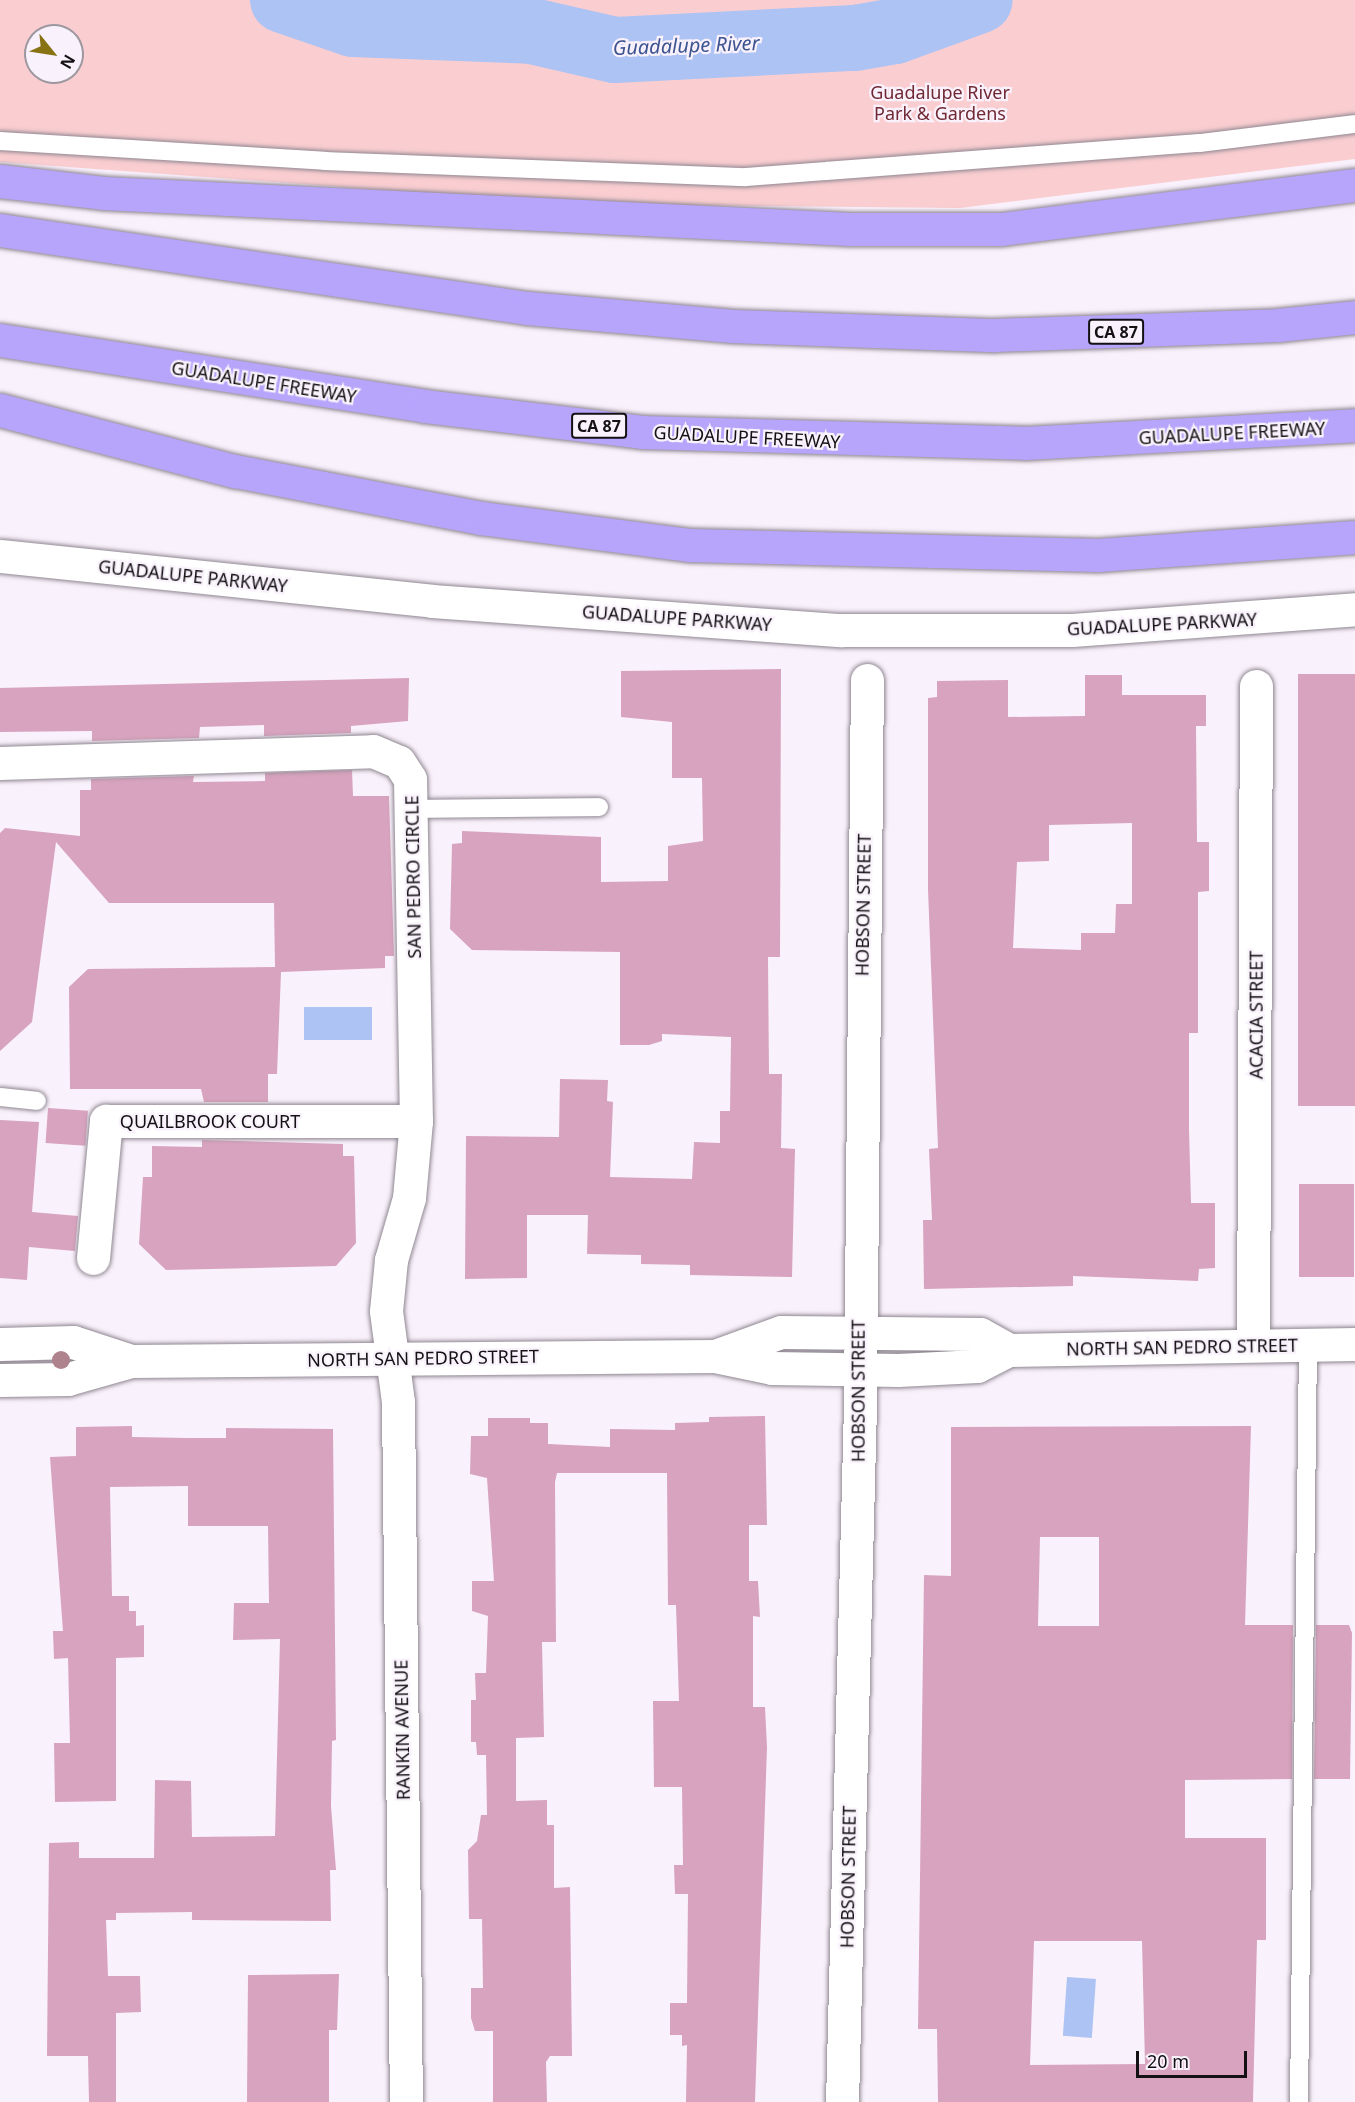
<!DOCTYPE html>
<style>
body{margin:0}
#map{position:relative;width:1355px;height:2102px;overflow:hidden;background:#f9f1fb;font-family:"Noto Sans",sans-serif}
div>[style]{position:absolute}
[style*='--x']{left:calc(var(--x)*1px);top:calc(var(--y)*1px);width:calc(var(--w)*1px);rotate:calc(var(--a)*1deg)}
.green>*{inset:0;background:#faced1}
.water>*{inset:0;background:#adc3f3;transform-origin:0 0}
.river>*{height:66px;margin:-33px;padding:0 33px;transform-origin:33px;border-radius:33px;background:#adc3f3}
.building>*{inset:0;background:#d8a3be;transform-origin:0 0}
.roads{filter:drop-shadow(0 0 2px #8f8791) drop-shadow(0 0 2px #8f8791)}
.lane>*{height:18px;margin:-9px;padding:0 9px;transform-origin:9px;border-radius:9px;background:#fff}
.street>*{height:33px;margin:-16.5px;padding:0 16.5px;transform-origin:16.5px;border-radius:16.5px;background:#fff}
.secondary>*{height:33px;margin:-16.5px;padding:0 16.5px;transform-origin:16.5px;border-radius:16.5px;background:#fff}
.highway>*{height:33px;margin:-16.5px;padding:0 16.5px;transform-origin:16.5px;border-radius:16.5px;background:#b7a5fc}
.trees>*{width:18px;height:18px;margin:-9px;border-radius:50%;background:#ae838d}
span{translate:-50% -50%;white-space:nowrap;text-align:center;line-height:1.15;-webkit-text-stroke:4.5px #f9f1fb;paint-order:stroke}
.shield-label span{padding:2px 4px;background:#f9f1fb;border:2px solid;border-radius:4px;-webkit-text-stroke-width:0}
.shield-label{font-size:16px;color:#141114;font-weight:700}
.park-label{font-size:18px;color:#702933}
.street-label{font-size:18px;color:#141114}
.water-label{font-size:20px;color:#3c5490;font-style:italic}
.north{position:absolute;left:24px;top:24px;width:60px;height:60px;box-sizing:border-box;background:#f9f1fb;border:2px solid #9d979f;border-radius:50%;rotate:120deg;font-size:16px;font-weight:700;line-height:24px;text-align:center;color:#141114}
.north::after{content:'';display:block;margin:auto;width:21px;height:27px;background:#877214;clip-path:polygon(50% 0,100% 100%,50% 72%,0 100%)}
.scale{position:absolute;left:1136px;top:2051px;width:111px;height:27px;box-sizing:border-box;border:3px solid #141114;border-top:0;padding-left:8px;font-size:18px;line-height:21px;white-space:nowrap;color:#141114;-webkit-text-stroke:4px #f9f1fb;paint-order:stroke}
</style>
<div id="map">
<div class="green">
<div style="clip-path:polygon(evenodd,0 0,1355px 0,1355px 159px,960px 208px,575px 204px,0 162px,0 0,36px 36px,72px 36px,72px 72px,36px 72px,36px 36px)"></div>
</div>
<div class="water">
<div style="left:304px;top:1007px;width:68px;height:33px"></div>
<div style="left:1067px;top:1977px;width:29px;height:59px;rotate:4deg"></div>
</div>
<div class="river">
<div style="--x:283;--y:0;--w:74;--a:18.9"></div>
<div style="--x:353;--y:24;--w:179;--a:2.2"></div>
<div style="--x:532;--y:31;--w:85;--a:12.9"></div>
<div style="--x:615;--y:50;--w:240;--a:-2.9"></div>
<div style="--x:855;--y:38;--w:41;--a:-9.9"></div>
<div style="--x:895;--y:31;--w:90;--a:-20"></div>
</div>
<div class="building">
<div style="clip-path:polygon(781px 669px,780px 957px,768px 957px,769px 1074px,782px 1074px,781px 1148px,795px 1149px,792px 1277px,690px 1275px,690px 1265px,641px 1264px,641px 1255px,587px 1254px,588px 1215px,527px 1215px,527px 1278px,465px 1279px,466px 1136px,559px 1137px,560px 1079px,608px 1080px,607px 1101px,613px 1102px,610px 1177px,692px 1179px,694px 1142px,720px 1143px,720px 1111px,730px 1111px,731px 1037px,662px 1034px,662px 1041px,649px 1045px,620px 1045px,620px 952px,472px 950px,450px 929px,452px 844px,462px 843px,462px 831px,601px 837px,601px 882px,668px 881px,668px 846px,703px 841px,702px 778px,672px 778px,672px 722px,621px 717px,621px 671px)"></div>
<div style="left:1355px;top:674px;width:432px;height:57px;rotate:90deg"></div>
<div style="clip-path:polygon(evenodd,1085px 675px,1122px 675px,1122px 695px,1206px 695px,1206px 726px,1196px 726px,1197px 842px,1209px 842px,1209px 891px,1198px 892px,1198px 1033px,1189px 1033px,1189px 1129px,1191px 1203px,1215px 1203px,1215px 1268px,1199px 1269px,1198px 1281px,1073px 1276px,1073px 1286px,924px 1289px,923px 1220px,932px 1220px,929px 1149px,938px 1148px,928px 889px,928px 698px,937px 697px,937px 681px,1008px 680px,1008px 717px,1085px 716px,1085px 675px,1132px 823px,1132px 904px,1116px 904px,1115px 933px,1081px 933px,1081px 950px,1013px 948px,1017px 862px,1049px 861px,1049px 825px,1132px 823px)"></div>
<div style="clip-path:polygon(409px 678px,408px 721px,351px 726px,351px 733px,264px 736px,264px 725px,200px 727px,199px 738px,92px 741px,92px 731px,0 732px,0 688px)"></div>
<div style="clip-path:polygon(352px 770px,353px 796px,389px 796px,394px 956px,385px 956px,385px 968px,281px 972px,277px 1074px,268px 1074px,268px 1102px,204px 1102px,201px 1089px,70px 1089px,69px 987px,88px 969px,275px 967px,274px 903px,109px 903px,56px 842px,32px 1022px,0 1051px,0 833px,5px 828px,80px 836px,80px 790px,91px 790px,91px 779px,194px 776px,193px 782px,265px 781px,265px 773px)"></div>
<div style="left:48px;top:1108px;width:40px;height:35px;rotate:4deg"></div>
<div style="clip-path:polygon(0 1120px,39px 1122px,32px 1212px,78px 1216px,75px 1251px,29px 1247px,27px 1280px,0 1278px)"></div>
<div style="clip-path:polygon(202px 1140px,343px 1144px,343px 1156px,354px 1156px,356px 1243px,336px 1266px,166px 1270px,139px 1244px,143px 1177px,152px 1177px,152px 1146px,202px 1147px)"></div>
<div style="left:1299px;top:1184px;width:55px;height:93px"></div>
<div style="clip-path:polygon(765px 1416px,767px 1525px,749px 1525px,749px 1581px,758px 1581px,760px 1617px,753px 1616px,753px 1707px,765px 1707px,767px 1747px,755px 2102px,686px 2102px,687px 2045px,682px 2046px,682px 2035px,670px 2035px,670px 2003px,687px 2003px,688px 1894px,675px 1894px,674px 1865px,683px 1865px,682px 1787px,654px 1787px,653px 1701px,679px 1701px,676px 1605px,668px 1605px,667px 1473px,557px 1473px,555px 1482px,556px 1642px,542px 1642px,544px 1737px,516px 1738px,516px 1801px,547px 1800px,547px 1825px,554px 1825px,554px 1888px,570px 1887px,572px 2056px,550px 2056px,546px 2062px,547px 2102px,493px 2102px,493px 2031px,475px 2031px,471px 2018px,471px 1988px,483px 1988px,482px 1919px,469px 1919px,468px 1850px,477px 1841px,481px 1815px,487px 1815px,486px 1755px,477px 1755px,476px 1742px,471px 1742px,471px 1700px,476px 1700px,475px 1673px,486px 1673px,488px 1616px,472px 1611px,472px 1581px,494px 1581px,487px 1478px,470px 1474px,471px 1436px,488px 1436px,488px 1418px,530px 1418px,530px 1423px,548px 1423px,548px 1444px,610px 1447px,610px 1429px,675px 1430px,675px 1423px,709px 1422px,709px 1417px)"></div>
<div style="clip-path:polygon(132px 1426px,132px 1437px,188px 1438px,226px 1438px,226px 1428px,333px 1429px,336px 1740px,332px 1741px,331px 1806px,336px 1870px,330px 1870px,331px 1921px,192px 1920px,192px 1912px,116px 1913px,116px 1920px,106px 1920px,108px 1976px,140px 1976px,141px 2012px,116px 2013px,116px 2102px,89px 2102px,88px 2056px,47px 2056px,49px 1843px,79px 1842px,79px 1858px,154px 1858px,155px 1780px,191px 1781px,192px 1837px,275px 1836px,280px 1639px,233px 1640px,234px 1603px,269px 1603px,268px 1526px,188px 1526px,188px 1486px,110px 1487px,112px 1596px,129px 1596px,129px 1611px,136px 1611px,136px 1626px,144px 1625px,144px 1657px,116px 1658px,116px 1801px,55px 1802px,54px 1743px,70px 1743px,68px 1658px,54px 1659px,53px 1631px,63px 1631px,50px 1457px,76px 1456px,76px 1427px)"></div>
<div style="clip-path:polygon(evenodd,1251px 1426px,1245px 1625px,1293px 1625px,1292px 1779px,1185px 1780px,1185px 1838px,1266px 1838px,1266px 1940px,1257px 1940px,1253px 2102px,938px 2102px,937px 2029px,918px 2029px,924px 1575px,951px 1576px,951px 1427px,1251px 1426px,1040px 1537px,1099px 1537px,1099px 1626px,1038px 1626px,1040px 1537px,1251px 1426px,1034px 1941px,1142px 1941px,1145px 2064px,1030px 2065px,1034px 1941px)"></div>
<div style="clip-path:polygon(1316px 1625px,1349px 1625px,1352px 1633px,1350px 1779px,1314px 1779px)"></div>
<div style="clip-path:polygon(339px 1974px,337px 2030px,329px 2030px,329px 2102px,247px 2102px,248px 1975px)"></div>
</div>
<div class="roads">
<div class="lane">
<div style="--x:0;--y:141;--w:325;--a:3.5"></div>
<div style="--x:324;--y:161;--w:422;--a:2.2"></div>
<div style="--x:746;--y:177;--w:455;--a:-4.3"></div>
<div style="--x:1200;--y:143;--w:156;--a:-7"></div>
<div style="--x:413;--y:809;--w:186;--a:-0.6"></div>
<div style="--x:0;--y:1097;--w:37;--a:6"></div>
<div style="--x:1299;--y:2102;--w:757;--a:-89.32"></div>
</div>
<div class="street">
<div style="--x:0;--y:763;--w:373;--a:-1.8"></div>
<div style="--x:373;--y:751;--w:28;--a:23"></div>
<div style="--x:399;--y:762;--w:20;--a:57"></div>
<div style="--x:410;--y:779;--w:342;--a:89"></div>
<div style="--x:416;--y:1121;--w:77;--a:95.2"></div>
<div style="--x:409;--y:1198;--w:65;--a:106.2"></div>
<div style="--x:391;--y:1260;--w:51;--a:95.6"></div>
<div style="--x:386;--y:1311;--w:92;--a:82.5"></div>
<div style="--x:398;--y:1402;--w:700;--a:89.35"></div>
<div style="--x:93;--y:1258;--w:138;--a:-84.6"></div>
<div style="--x:106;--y:1121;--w:310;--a:0"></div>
<div style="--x:1253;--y:1344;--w:658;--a:-89.74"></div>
<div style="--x:842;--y:2102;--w:698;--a:-88.52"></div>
<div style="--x:860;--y:1404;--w:724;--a:-89.45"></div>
</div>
<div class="secondary">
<div style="--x:0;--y:556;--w:434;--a:5.9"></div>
<div style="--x:432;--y:601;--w:410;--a:4.1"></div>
<div style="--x:841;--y:630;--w:231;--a:0"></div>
<div style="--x:1072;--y:630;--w:284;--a:-4.2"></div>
<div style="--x:0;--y:1344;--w:73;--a:-1.6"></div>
<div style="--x:73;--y:1342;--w:61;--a:18.1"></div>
<div style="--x:715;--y:1356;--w:70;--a:-20"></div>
<div style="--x:781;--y:1332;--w:199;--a:0.6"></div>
<div style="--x:980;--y:1334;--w:33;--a:29"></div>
<div style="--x:0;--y:1380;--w:68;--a:-0.8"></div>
<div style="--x:68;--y:1379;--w:66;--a:-15.9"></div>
<div style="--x:131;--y:1361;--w:584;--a:-0.49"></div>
<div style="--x:715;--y:1356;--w:58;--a:11.9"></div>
<div style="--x:772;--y:1368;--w:126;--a:0.9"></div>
<div style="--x:898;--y:1370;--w:79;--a:-2.9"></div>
<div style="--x:977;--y:1366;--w:36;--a:-27"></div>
<div style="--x:1009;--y:1350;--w:346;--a:-1"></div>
</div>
<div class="highway">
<div style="--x:0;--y:181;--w:104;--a:6.6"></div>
<div style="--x:103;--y:193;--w:748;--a:2.76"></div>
<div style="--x:850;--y:229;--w:151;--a:0"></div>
<div style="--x:1001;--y:229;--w:357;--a:-7.1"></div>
<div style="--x:0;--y:230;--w:533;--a:8.42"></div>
<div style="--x:527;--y:308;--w:207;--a:5"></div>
<div style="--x:733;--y:326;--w:262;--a:2"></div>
<div style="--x:995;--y:335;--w:283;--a:-2"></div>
<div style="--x:1278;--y:325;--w:77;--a:-5.9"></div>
<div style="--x:0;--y:340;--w:430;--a:8.8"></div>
<div style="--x:425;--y:406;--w:219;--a:6.8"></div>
<div style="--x:642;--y:432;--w:383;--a:1.6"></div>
<div style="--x:1025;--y:443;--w:330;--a:-3.1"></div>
<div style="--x:0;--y:410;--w:243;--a:14.6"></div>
<div style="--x:235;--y:471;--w:250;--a:10.8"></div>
<div style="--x:481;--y:518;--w:210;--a:7.4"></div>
<div style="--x:689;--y:545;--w:409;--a:1.4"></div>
<div style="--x:1098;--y:555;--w:258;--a:-4"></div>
</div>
</div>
<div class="trees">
<div style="left:61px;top:1360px"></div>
</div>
<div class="shield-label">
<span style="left:1116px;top:332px">CA 87</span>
<span style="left:599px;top:426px">CA 87</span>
</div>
<div class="park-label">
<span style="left:940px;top:103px">Guadalupe River<br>Park &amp; Gardens</span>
</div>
<div class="street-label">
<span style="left:264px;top:382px;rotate:9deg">GUADALUPE FREEWAY</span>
<span style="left:1232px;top:433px;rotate:-3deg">GUADALUPE FREEWAY</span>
<span style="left:747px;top:437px;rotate:3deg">GUADALUPE FREEWAY</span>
<span style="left:193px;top:576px;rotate:6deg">GUADALUPE PARKWAY</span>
<span style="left:677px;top:618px;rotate:4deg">GUADALUPE PARKWAY</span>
<span style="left:1162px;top:624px;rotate:-3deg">GUADALUPE PARKWAY</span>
<span style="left:413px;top:877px;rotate:-91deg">SAN PEDRO CIRCLE</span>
<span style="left:863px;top:905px;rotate:-89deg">HOBSON STREET</span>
<span style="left:1256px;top:1015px;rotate:-90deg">ACACIA STREET</span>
<span style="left:210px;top:1121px">QUAILBROOK COURT</span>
<span style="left:1182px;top:1347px;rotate:-1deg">NORTH SAN PEDRO STREET</span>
<span style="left:423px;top:1358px;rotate:-1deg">NORTH SAN PEDRO STREET</span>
<span style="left:858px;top:1391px;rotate:-90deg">HOBSON STREET</span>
<span style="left:402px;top:1730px;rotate:-91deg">RANKIN AVENUE</span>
<span style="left:848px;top:1877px;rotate:-89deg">HOBSON STREET</span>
</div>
<div class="water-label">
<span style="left:686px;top:45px;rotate:-2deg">Guadalupe River</span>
</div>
<div class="north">N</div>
<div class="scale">20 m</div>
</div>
